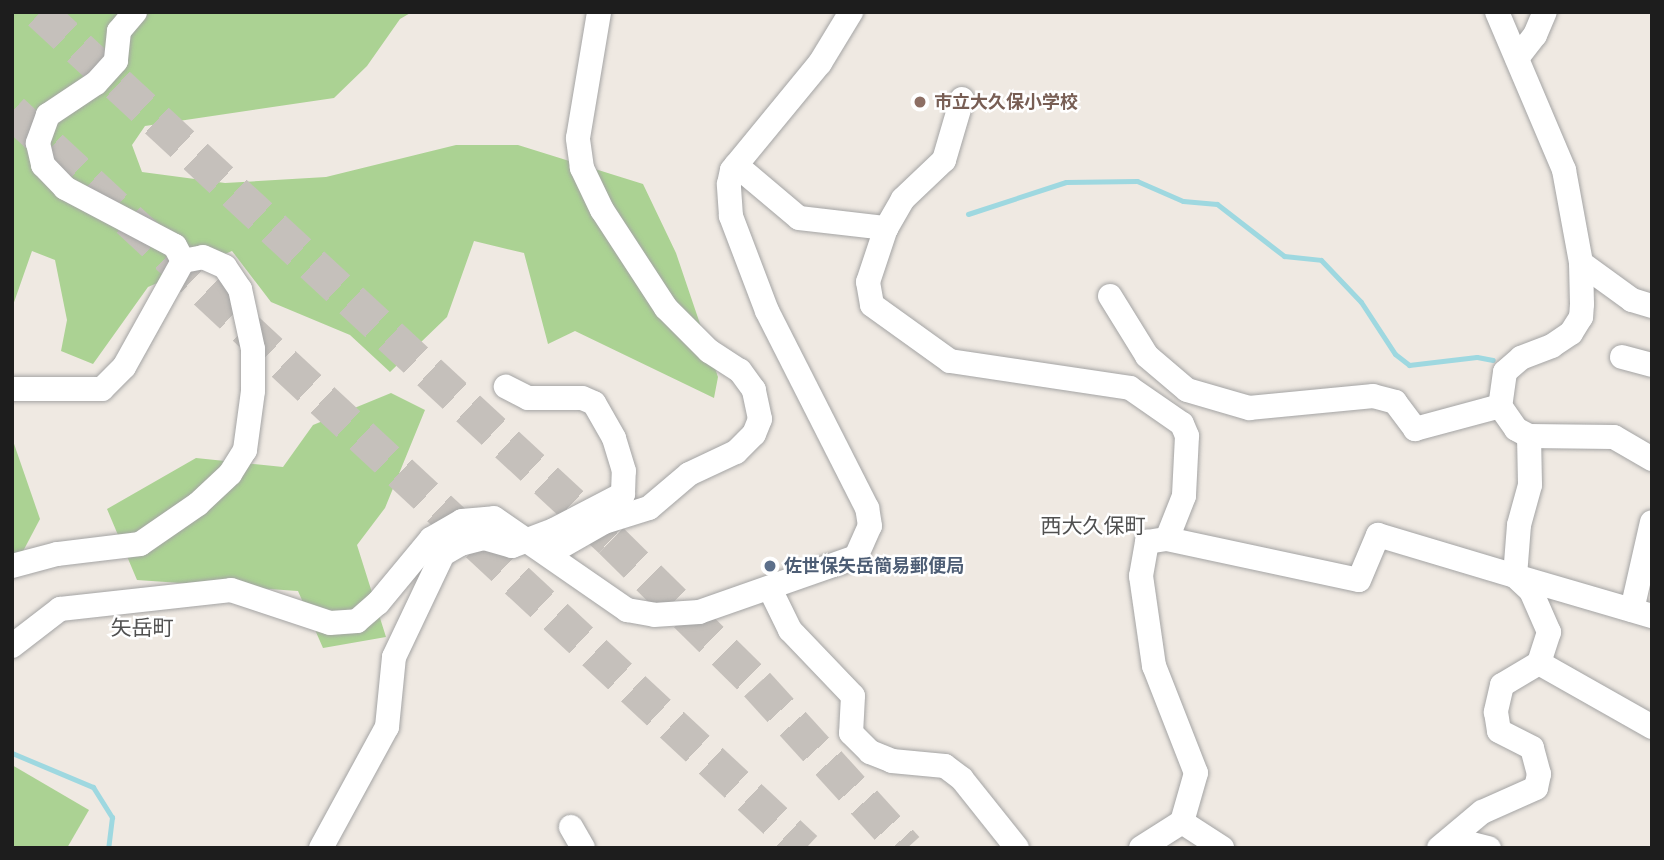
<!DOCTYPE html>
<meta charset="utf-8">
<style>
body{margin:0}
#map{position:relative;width:1664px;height:860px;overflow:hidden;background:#efe9e2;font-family:"Asap Condensed","Noto Sans JP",sans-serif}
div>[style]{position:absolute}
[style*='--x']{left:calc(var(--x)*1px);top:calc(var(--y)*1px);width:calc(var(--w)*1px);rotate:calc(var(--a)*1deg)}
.forest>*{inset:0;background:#abd293}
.stream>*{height:5px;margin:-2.5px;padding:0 2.5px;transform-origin:2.5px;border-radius:2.5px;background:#9ed8e0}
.highway-tunnel>*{height:35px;margin-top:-17.5px;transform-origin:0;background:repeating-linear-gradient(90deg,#c5c0bb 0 35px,transparent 0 53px)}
.roads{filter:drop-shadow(0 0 2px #a4a4a4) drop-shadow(0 0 2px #a4a4a4)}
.minor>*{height:24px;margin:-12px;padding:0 12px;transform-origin:12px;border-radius:12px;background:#fff}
.dots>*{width:19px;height:19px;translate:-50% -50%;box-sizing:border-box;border:4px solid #fff;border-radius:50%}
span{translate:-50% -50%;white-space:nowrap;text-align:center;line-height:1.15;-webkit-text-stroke:5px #fff;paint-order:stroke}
.education-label{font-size:18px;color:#785e54;font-weight:700}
.left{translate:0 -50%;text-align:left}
.service-label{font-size:18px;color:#4e5e75;font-weight:700}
.quarter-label{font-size:21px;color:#505050}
.frame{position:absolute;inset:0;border:14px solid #1d1d1d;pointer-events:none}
</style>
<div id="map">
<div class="forest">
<div style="clip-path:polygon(12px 12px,412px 12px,400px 19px,367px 66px,334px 98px,145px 126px,132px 145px,142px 172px,225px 183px,326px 177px,456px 145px,518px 145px,643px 184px,676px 253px,718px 377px,714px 398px,575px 331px,548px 344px,524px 253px,474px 241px,447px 317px,390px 372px,350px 335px,271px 302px,232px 251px,148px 287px,93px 364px,61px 351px,67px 320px,55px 260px,32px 251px,12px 308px)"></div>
<div style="clip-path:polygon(391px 393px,425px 410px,385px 508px,357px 545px,386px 637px,323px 648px,298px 591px,137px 580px,107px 509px,196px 458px,283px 467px,313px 425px)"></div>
<div style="clip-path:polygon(12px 438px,40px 519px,20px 557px,12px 559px)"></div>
<div style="clip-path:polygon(12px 765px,89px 810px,67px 848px,12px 848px)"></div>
</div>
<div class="stream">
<div style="--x:968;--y:214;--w:103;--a:-18.1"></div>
<div style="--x:1066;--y:182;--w:71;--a:-0.8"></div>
<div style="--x:1137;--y:181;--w:50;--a:23.5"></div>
<div style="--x:1183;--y:201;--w:34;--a:5"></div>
<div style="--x:1217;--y:204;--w:85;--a:37.8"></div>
<div style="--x:1284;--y:256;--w:37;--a:6"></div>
<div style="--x:1321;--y:260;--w:58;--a:46.4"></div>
<div style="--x:1361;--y:302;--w:62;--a:56.8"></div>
<div style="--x:1395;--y:354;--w:18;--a:38"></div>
<div style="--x:1409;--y:365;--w:68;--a:-6.7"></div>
<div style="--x:1477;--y:357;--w:16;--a:11"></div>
<div style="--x:12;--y:753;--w:88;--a:22.8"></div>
<div style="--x:93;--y:787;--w:36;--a:58"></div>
<div style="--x:112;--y:817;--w:31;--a:97"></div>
</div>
<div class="highway-tunnel">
<div style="--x:40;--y:12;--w:778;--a:42.76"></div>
<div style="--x:611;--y:540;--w:205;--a:44.6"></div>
<div style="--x:757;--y:684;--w:222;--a:47.7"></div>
<div style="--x:12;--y:111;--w:1083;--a:42.9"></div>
</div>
<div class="roads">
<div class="minor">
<div style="--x:135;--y:12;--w:25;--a:130"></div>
<div style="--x:119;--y:31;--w:30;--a:96"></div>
<div style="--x:116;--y:61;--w:30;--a:132"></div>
<div style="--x:96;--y:83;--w:58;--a:146.3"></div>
<div style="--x:48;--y:115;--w:30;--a:110"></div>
<div style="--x:38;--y:143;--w:23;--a:77"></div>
<div style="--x:43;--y:165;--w:32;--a:46"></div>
<div style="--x:65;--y:188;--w:124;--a:27.8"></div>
<div style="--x:175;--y:246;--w:17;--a:62"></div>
<div style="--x:1497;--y:12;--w:172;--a:67"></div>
<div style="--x:1564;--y:170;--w:95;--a:79.6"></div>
<div style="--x:1581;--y:263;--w:41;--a:88.6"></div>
<div style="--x:1582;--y:304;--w:13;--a:94"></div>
<div style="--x:1581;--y:317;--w:19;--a:122"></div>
<div style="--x:1571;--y:333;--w:23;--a:146"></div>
<div style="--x:1552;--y:346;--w:33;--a:159"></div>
<div style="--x:1521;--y:358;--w:21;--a:139"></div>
<div style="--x:1505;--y:372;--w:34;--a:98"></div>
<div style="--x:1500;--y:406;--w:28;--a:55"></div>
<div style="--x:1516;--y:429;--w:15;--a:28"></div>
<div style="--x:1529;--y:436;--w:85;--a:0.7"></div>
<div style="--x:1614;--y:437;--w:44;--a:30.1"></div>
<div style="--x:1517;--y:58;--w:29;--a:-52"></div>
<div style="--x:1535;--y:35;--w:25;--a:-67"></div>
<div style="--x:962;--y:99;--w:64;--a:106.4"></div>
<div style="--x:944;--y:160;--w:57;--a:136.4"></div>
<div style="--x:903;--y:199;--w:34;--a:120"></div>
<div style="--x:886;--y:228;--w:57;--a:108.4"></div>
<div style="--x:868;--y:282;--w:23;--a:80"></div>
<div style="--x:872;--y:305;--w:96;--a:35.7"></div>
<div style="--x:950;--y:361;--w:182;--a:8.5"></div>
<div style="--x:1130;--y:388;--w:63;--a:34.7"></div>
<div style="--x:1182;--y:424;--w:13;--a:67"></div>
<div style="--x:1187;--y:436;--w:60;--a:92.9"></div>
<div style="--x:1184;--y:496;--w:46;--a:111.6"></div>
<div style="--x:736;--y:165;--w:82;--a:40.1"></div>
<div style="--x:799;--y:218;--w:88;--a:6.6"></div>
<div style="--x:1581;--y:263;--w:63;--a:36"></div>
<div style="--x:1632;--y:300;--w:21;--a:17"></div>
<div style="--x:1110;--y:296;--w:70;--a:58.3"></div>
<div style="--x:1147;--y:356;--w:52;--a:40.4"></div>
<div style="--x:1187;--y:390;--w:65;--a:16.2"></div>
<div style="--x:1249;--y:408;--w:125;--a:-5.5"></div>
<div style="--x:1373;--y:396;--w:23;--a:15"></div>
<div style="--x:1395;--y:402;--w:34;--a:53"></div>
<div style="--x:1415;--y:429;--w:88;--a:-15.1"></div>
<div style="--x:1622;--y:357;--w:31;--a:15"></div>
<div style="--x:12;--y:389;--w:90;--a:0"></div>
<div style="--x:102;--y:389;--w:31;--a:-45"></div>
<div style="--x:124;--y:367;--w:121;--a:-60.9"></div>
<div style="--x:183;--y:261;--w:20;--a:-11"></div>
<div style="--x:203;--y:257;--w:24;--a:24"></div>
<div style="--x:225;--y:267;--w:27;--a:56"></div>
<div style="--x:240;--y:289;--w:61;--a:77.8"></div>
<div style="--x:253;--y:349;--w:42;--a:90"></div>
<div style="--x:253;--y:391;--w:60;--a:97.7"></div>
<div style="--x:245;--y:450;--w:28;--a:122"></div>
<div style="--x:230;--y:474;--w:44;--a:136.8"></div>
<div style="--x:198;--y:504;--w:70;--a:145.4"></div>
<div style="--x:140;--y:544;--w:84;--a:173.1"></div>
<div style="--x:57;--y:554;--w:47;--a:165.1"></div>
<div style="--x:1529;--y:436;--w:49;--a:88.8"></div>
<div style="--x:1530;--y:485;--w:41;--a:105.4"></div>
<div style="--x:1519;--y:525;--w:51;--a:94.5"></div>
<div style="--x:1515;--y:576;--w:143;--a:16.3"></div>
<div style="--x:548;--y:554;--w:64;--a:-29.7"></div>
<div style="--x:604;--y:522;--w:47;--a:-17.3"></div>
<div style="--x:649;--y:508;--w:52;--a:-40.4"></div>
<div style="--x:689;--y:474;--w:52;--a:-25.1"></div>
<div style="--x:736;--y:452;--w:25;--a:-45"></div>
<div style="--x:754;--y:434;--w:16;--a:-68"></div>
<div style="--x:760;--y:419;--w:30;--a:-102"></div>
<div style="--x:754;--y:390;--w:24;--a:-126"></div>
<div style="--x:740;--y:371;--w:37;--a:-147"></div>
<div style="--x:709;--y:351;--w:61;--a:-135"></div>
<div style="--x:666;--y:308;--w:117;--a:-123.1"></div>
<div style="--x:602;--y:210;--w:47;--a:-115.5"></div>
<div style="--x:582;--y:168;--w:30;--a:-98"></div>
<div style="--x:578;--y:138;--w:128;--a:-80.5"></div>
<div style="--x:770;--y:589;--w:46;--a:64"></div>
<div style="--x:790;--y:630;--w:91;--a:46.3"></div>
<div style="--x:853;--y:696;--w:37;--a:93"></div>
<div style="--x:851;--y:733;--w:27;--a:45"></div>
<div style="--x:870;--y:752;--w:24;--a:22"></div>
<div style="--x:892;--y:761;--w:53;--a:5.4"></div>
<div style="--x:945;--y:766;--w:21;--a:37"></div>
<div style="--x:962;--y:779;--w:88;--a:51.4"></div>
<div style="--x:1632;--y:610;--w:90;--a:-77.2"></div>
<div style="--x:12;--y:646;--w:61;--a:-37.6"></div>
<div style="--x:60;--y:609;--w:172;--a:-6.3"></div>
<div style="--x:231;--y:590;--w:104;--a:18.4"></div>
<div style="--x:330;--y:623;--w:27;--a:-4"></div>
<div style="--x:357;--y:621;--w:28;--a:-41"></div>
<div style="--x:378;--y:603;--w:83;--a:-50.4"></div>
<div style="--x:431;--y:539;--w:36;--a:-30"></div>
<div style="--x:462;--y:521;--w:32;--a:-5"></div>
<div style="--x:494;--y:518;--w:162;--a:34.7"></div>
<div style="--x:627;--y:610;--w:27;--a:10"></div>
<div style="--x:654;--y:615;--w:45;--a:-3.8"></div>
<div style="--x:699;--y:612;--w:166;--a:-19.3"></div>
<div style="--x:856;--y:557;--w:34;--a:-66"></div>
<div style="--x:870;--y:526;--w:18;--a:-99"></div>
<div style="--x:867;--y:508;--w:221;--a:-116.9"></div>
<div style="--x:767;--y:311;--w:102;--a:-110.8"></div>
<div style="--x:731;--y:216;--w:32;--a:-94"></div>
<div style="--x:729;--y:184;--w:14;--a:-78"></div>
<div style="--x:732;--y:170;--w:139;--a:-50.6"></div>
<div style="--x:820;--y:63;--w:60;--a:-58.7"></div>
<div style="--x:1539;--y:663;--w:130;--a:29.5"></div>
<div style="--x:1182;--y:822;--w:48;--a:33"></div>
<div style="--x:571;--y:827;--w:24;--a:60"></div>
<div style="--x:1452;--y:839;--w:38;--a:14"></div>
<div style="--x:321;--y:848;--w:138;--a:-61.4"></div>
<div style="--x:387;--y:727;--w:70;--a:-84.3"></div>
<div style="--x:394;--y:657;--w:114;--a:-64.6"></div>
<div style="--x:443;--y:554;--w:20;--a:-30"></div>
<div style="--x:460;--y:544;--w:25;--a:-14"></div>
<div style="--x:484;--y:538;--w:29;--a:16"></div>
<div style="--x:512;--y:546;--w:45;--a:-20.9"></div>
<div style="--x:554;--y:530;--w:78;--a:-27.6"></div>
<div style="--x:623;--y:494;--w:23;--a:-88"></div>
<div style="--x:624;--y:471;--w:34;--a:-107"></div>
<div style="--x:614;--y:438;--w:40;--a:-119.7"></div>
<div style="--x:594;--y:403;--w:13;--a:-157"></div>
<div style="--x:582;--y:398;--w:54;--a:180"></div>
<div style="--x:528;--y:398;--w:25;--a:-153"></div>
<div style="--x:1141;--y:848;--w:49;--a:-32.4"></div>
<div style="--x:1182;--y:822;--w:51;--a:-74.1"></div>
<div style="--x:1196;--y:773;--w:115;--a:-111.4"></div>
<div style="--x:1154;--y:666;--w:91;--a:-98.2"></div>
<div style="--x:1141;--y:576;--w:35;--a:-80"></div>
<div style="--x:1147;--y:542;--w:20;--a:-9"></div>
<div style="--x:1167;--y:539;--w:196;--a:12.1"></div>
<div style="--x:1359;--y:580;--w:49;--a:-67.1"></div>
<div style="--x:1378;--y:535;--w:143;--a:16.7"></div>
<div style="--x:1515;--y:576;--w:22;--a:43"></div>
<div style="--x:1531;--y:591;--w:45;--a:66.3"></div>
<div style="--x:1549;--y:632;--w:33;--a:108"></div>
<div style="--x:1539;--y:663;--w:43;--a:149.3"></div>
<div style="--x:1502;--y:685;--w:28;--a:103"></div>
<div style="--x:1496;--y:712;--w:19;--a:81"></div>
<div style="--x:1499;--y:731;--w:37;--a:27"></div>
<div style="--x:1532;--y:748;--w:27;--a:75"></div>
<div style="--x:1539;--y:774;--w:14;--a:102"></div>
<div style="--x:1536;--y:788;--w:59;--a:156"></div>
<div style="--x:1482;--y:812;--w:56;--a:140.1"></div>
</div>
</div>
<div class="dots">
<div style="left:920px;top:102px;background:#8d6e63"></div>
<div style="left:770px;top:566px;background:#5c6f8a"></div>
</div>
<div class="education-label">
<span class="left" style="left:934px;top:102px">市立大久保小学校</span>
</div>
<div class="service-label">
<span class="left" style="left:784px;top:566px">佐世保矢岳簡易郵便局</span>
</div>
<div class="quarter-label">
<span style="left:1093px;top:525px">西大久保町</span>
<span style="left:142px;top:627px">矢岳町</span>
</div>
<div class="frame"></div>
</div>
